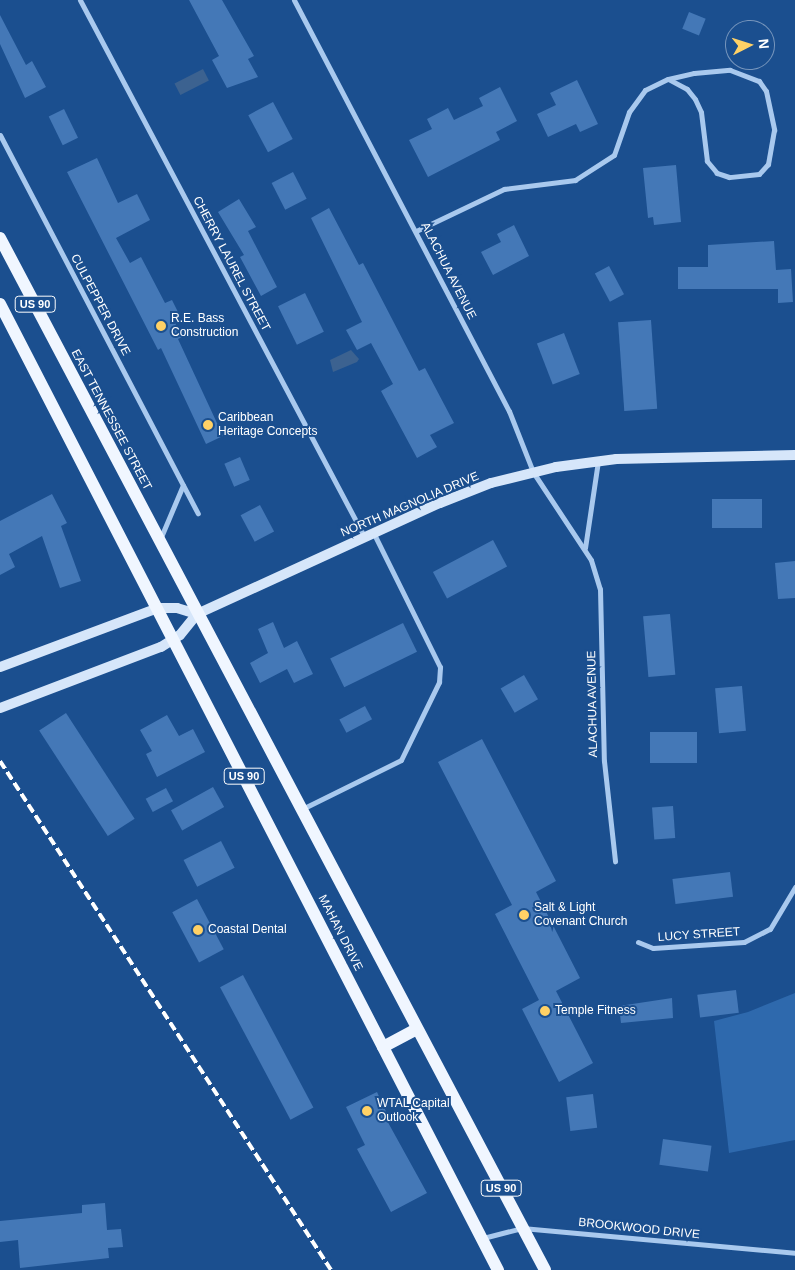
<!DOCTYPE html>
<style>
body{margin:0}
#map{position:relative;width:795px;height:1270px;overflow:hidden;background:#1b4f8f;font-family:Arial,sans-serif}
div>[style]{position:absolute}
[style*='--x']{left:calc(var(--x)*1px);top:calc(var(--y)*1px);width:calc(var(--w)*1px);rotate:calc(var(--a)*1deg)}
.green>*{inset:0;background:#2e69ad}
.water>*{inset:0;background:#3c6290;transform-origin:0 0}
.building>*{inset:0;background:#4478b7;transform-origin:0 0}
.street>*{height:5px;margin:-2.5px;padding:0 2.5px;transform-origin:2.5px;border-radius:2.5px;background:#a9c9ee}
.secondary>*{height:10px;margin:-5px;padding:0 5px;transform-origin:5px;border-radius:5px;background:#d6e6fa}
.primary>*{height:12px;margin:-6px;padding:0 6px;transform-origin:6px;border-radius:6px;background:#f0f6ff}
.rail>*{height:4px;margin-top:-2px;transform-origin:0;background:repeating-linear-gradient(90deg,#fff 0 9px,transparent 0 13px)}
.dots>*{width:14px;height:14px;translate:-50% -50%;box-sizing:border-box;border:2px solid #1b4f8f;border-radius:50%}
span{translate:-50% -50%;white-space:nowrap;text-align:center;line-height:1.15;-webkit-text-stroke:4px #1b4f8f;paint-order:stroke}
.shield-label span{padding:1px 4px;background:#1b4f8f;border:1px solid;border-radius:4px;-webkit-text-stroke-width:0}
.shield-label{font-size:11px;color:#fff;font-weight:700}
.street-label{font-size:12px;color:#fff}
.poi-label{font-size:12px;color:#fff}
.left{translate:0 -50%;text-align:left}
.north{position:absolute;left:725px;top:20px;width:50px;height:50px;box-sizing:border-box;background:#1b4f8f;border:1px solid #7695bc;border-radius:50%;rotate:85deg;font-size:14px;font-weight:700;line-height:20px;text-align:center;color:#fff}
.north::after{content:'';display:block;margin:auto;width:18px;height:22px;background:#ffd166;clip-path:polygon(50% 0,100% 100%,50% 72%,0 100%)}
</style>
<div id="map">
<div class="green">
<div style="clip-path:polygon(795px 993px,795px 1140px,729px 1153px,714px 1021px,748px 1012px)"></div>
</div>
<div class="water">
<div style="left:203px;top:69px;width:13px;height:32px;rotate:63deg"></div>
<div style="clip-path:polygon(351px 350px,359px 359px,357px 362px,333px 372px,330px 360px)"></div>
</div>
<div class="building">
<div style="clip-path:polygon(189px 0,222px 0,254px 56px,248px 59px,258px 77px,227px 88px,212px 60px,219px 56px)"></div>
<div style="left:689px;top:12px;width:18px;height:18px;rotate:22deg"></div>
<div style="clip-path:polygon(0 15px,26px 65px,32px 61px,46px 87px,25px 98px,0 44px)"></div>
<div style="clip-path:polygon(577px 80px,598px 124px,580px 132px,576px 124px,548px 137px,537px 114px,556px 105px,550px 93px)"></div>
<div style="clip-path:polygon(500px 87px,517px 121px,496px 132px,500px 140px,428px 177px,409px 140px,432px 129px,427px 119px,448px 108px,454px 120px,483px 106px,479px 98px)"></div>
<div style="left:273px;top:102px;width:42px;height:28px;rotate:62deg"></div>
<div style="left:64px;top:109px;width:32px;height:17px;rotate:64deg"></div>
<div style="clip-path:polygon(97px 158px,118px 203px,137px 194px,150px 220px,116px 238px,130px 263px,141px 257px,165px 303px,172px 300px,178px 312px,171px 315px,182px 337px,178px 339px,223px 436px,206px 444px,161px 348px,158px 350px,67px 172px)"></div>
<div style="clip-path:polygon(676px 165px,681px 222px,654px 225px,653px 217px,648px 218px,643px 168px)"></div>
<div style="left:293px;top:172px;width:30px;height:24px;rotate:63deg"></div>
<div style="clip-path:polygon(239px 199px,256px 227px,248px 231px,277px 287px,261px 296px,240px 257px,244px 255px,218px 212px)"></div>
<div style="clip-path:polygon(329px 208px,359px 265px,363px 263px,419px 371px,425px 368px,454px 423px,430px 435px,437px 447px,417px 458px,381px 391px,393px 384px,371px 343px,357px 350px,346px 330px,362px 322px,311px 218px)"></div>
<div style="clip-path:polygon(514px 225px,529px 256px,493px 275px,481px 252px,501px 242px,497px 234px)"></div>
<div style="clip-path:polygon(774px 241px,776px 270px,791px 269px,793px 302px,778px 303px,778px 289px,678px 289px,678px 267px,708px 267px,708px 245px)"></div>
<div style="left:609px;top:266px;width:32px;height:16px;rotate:62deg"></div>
<div style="left:305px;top:293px;width:43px;height:30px;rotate:64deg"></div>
<div style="left:651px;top:320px;width:89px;height:33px;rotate:86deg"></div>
<div style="left:564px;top:333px;width:44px;height:29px;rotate:69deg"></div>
<div style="left:240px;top:457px;width:25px;height:17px;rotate:67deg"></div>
<div style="clip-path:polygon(52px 494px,67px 523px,61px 526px,81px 581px,60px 588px,42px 536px,9px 554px,15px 567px,0 575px,0 521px)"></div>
<div style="left:762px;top:499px;width:29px;height:50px;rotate:90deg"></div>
<div style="left:260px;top:505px;width:30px;height:22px;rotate:62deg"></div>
<div style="left:493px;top:540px;width:30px;height:68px;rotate:62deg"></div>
<div style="clip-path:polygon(795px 561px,795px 598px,778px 599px,775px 563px)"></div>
<div style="left:670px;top:614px;width:61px;height:27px;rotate:85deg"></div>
<div style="clip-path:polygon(273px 622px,284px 648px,297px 641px,313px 674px,294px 683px,287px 669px,260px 683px,250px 663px,268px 653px,258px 629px)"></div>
<div style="left:403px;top:623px;width:32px;height:81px;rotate:64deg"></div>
<div style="left:524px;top:675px;width:28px;height:27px;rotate:60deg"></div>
<div style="left:742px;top:686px;width:45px;height:27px;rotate:85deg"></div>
<div style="left:365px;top:706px;width:15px;height:29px;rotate:62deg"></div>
<div style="left:66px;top:713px;width:126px;height:32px;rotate:57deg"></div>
<div style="clip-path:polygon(167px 715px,179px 736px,193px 729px,205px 752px,157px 777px,146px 754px,152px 751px,140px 730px)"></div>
<div style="left:697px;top:732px;width:31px;height:47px;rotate:90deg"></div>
<div style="clip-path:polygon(482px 739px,556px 881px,536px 892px,580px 978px,556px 991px,593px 1063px,559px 1082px,522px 1009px,539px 1000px,495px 914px,512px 905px,438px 762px)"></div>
<div style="left:213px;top:787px;width:23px;height:48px;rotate:61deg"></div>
<div style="left:166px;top:788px;width:15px;height:23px;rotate:62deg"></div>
<div style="left:673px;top:806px;width:32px;height:21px;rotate:86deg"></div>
<div style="left:221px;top:841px;width:30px;height:42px;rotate:63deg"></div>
<div style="left:730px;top:872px;width:25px;height:58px;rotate:83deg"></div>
<div style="left:197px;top:899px;width:57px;height:28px;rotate:62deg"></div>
<div style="left:243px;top:975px;width:150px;height:26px;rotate:62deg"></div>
<div style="left:736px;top:990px;width:23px;height:39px;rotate:83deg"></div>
<div style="clip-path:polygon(672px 998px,673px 1018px,621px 1023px,619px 1006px)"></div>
<div style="clip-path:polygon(377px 1092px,388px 1116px,385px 1117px,427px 1193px,391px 1212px,357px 1149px,365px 1145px,346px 1107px)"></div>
<div style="left:593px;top:1094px;width:34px;height:27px;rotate:83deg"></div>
<div style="left:663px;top:1139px;width:49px;height:26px;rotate:8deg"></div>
<div style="clip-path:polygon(105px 1203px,107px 1230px,121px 1229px,123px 1247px,108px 1248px,109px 1258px,20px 1268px,18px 1240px,0 1242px,0 1221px,82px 1213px,82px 1205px)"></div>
</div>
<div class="street">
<div style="--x:80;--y:0;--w:609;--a:62.09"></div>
<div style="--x:294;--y:0;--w:464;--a:62.4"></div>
<div style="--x:509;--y:411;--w:66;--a:68.5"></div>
<div style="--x:533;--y:472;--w:105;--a:56.6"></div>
<div style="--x:591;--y:560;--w:30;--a:73"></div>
<div style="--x:600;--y:589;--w:172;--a:88.7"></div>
<div style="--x:604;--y:761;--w:101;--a:83.7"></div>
<div style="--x:0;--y:135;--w:427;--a:62.4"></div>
<div style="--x:416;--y:231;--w:98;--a:-25.5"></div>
<div style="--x:504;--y:189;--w:72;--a:-7.2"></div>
<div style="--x:575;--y:180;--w:46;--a:-32.7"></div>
<div style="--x:614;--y:155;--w:46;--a:-70.8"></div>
<div style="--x:629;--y:112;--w:27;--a:-54"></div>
<div style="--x:645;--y:90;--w:25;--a:-26"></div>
<div style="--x:668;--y:79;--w:27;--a:-13"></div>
<div style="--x:694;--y:73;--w:36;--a:-5"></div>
<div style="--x:730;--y:70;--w:31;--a:21"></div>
<div style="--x:759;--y:81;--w:12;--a:55"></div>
<div style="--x:766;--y:91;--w:40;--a:78"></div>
<div style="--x:774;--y:130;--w:35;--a:100"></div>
<div style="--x:768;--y:164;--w:13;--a:132"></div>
<div style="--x:759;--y:174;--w:30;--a:174"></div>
<div style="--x:729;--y:177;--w:13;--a:-162"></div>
<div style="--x:717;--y:173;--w:16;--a:-130"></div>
<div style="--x:707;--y:161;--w:49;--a:-97"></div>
<div style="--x:701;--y:112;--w:14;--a:-115"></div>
<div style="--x:695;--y:99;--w:13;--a:-129"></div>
<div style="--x:687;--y:89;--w:21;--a:-152"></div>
<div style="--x:161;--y:537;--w:56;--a:-67.1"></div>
<div style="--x:585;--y:548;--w:88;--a:-81.5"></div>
<div style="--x:302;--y:809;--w:110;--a:-26.3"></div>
<div style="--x:401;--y:760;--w:87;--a:-64"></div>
<div style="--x:439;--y:682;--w:15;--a:-86"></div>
<div style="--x:440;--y:667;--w:148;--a:-116.4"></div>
<div style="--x:638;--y:942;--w:16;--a:22"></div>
<div style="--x:653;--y:948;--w:91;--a:-3.8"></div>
<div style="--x:744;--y:942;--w:29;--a:-27"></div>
<div style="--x:770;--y:929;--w:49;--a:-59.2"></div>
<div style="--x:483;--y:1238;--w:40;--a:-14.4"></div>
<div style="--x:522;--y:1228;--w:274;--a:5.2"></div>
</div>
<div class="secondary">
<div style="--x:0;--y:667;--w:169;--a:-20.5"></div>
<div style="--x:158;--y:608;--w:19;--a:0"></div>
<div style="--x:177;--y:608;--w:21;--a:17"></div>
<div style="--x:0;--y:708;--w:172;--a:-20.8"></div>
<div style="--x:161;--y:647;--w:22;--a:-32"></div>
<div style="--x:180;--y:635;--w:27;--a:-51"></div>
<div style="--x:197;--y:614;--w:267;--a:-24.6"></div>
<div style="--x:440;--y:503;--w:55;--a:-21.4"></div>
<div style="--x:491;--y:483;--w:67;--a:-13.8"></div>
<div style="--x:556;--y:467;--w:61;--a:-7.6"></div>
<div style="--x:616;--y:459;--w:179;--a:-1.3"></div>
</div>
<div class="primary">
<div style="--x:0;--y:238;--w:1167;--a:62.16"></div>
<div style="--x:0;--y:304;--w:1087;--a:62.73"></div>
<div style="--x:383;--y:1047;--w:38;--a:-28"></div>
</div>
<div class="rail">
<div style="--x:0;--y:761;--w:607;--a:56.96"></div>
</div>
<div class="dots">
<div style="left:161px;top:326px;background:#ffd166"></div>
<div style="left:208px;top:425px;background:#ffd166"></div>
<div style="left:524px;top:915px;background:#ffd166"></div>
<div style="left:198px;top:930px;background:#ffd166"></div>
<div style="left:545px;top:1011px;background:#ffd166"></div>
<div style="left:367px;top:1111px;background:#ffd166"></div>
</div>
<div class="shield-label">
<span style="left:35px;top:304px">US 90</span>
<span style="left:244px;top:776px">US 90</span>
<span style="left:501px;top:1188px">US 90</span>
</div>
<div class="street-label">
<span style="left:231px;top:264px;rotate:62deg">CHERRY LAUREL STREET</span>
<span style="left:448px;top:271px;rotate:63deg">ALACHUA AVENUE</span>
<span style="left:100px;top:305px;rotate:62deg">CULPEPPER DRIVE</span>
<span style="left:111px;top:420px;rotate:62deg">EAST TENNESSEE STREET</span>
<span style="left:410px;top:505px;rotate:-23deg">NORTH MAGNOLIA DRIVE</span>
<span style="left:593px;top:704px;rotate:-91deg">ALACHUA AVENUE</span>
<span style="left:340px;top:933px;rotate:63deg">MAHAN DRIVE</span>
<span style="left:699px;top:935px;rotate:-4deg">LUCY STREET</span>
<span style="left:639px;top:1229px;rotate:6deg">BROOKWOOD DRIVE</span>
</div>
<div class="poi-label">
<span class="left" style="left:171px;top:326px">R.E. Bass<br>Construction</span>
<span class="left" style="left:218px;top:425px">Caribbean<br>Heritage Concepts</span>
<span class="left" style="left:534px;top:915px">Salt &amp; Light<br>Covenant Church</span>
<span class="left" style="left:208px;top:930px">Coastal Dental</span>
<span class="left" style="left:555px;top:1011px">Temple Fitness</span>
<span class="left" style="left:377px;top:1111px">WTAL Capital<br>Outlook</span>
</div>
<div class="north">N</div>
</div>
